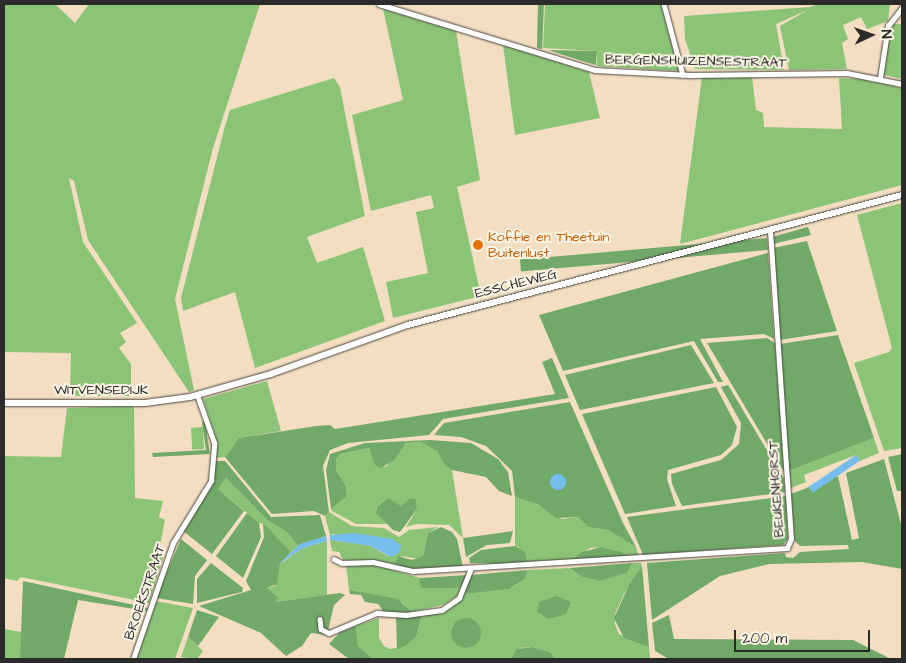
<!DOCTYPE html>
<style>
body{margin:0}
#map{position:relative;width:906px;height:663px;overflow:hidden;background:#f3dec1;font-family:"Architects Daughter",sans-serif}
div>[style]{position:absolute}
[style*='--x']{left:calc(var(--x)*1px);top:calc(var(--y)*1px);width:calc(var(--w)*1px);rotate:calc(var(--a)*1deg)}
.green>*{inset:0;background:#8cc477;transform-origin:0 0}
.forest>*{inset:0;background:#71aa68;transform-origin:0 0}
.round{border-radius:50%}
.water>*{inset:0;background:#75bded;transform-origin:0 0}
.roads{filter:drop-shadow(0 0 1px #494642) drop-shadow(0 0 1px #494642)}
.minor>*{height:4.5px;margin:-2.25px;padding:0 2.25px;transform-origin:2.25px;border-radius:2.25px;background:#fff}
.tertiary>*{height:5.5px;margin:-2.75px;padding:0 2.75px;transform-origin:2.75px;border-radius:2.75px;background:#fff}
.dots>*{width:14px;height:14px;translate:-50% -50%;box-sizing:border-box;border:2px solid #fcf5e5;border-radius:50%}
span{translate:-50% -50%;white-space:nowrap;text-align:center;line-height:1.15;-webkit-text-stroke:4px #fcf5e5;paint-order:stroke}
.street-label{font-size:14px;color:#2b2b2b}
.food-label{font-size:14px;color:#c56008}
.left{translate:0 -50%;text-align:left}
.frame{position:absolute;inset:0;border:5px solid #2b2b2b;pointer-events:none}
.north{position:absolute;left:846px;top:10px;width:50px;height:50px;-webkit-text-stroke:4px #fcf5e5;paint-order:stroke;rotate:87deg;font-size:14px;font-weight:700;line-height:20px;text-align:center;color:#2b2b2b}
.north::after{content:'';display:block;margin:auto;width:18px;height:22px;background:#2b2b2b;clip-path:polygon(50% 0,100% 100%,50% 72%,0 100%)}
.scale{position:absolute;left:734px;top:630px;width:136px;height:22px;box-sizing:border-box;border:2px solid #2b2b2b;border-top:0;padding-left:6px;font-size:15px;line-height:18px;white-space:nowrap;color:#2b2b2b;-webkit-text-stroke:4px #fcf5e5;paint-order:stroke}
</style>
<div id="map">
<div class="green">
<div style="clip-path:polygon(4px 4px,55px 4px,75px 23px,89px 4px,260px 4px,213px 148px,175px 299px,194px 390px,189px 392px,88px 240px,74px 181px,69px 178px,83px 242px,137px 323px,120px 333px,126px 342px,119px 348px,131px 364px,131px 396px,70px 396px,71px 353px,4px 352px)"></div>
<div style="clip-path:polygon(545px 4px,661px 4px,679px 71px,597px 66px,597px 51px,543px 48px)"></div>
<div style="clip-path:polygon(818px 4px,890px 4px,888px 21px,867px 29px,861px 17px,843px 25px,848px 39px,842px 43px,847px 69px,789px 70px,780px 26px,808px 10px,776px 24px,784px 70px,695px 69px,685px 39px,684px 16px,810px 7px)"></div>
<div style="clip-path:polygon(383px 9px,456px 31px,480px 180px,457px 187px,481px 296px,393px 318px,386px 282px,428px 273px,416px 212px,434px 208px,431px 195px,371px 211px,352px 115px,403px 100px)"></div>
<div style="clip-path:polygon(891px 24px,902px 24px,902px 79px,884px 75px)"></div>
<div style="clip-path:polygon(503px 45px,589px 72px,600px 118px,515px 135px)"></div>
<div style="clip-path:polygon(702px 77px,752px 77px,756px 110px,763px 113px,764px 127px,842px 129px,839px 78px,861px 79px,902px 88px,902px 185px,680px 244px)"></div>
<div style="clip-path:polygon(334px 78px,340px 87px,365px 216px,307px 237px,317px 263px,363px 247px,385px 321px,255px 368px,235px 292px,183px 311px,181px 298px,225px 126px,230px 110px)"></div>
<div style="clip-path:polygon(902px 203px,902px 448px,884px 451px,854px 363px,889px 352px,892px 348px,857px 215px)"></div>
<div style="clip-path:polygon(267px 381px,281px 431px,239px 438px,225px 457px,216px 458px,215px 434px,203px 399px)"></div>
<div style="clip-path:polygon(134px 406px,135px 498px,163px 501px,159px 517px,165px 520px,158px 556px,163px 558px,149px 603px,21px 577px,17px 581px,4px 578px,4px 456px,61px 457px,67px 408px)"></div>
<div style="left:203px;top:427px;width:22px;height:12px;rotate:87deg"></div>
<div style="clip-path:polygon(874px 438px,879px 453px,860px 461px,856px 455px,804px 475px,806px 482px,791px 488px,789px 471px)"></div>
<div style="clip-path:polygon(420px 442px,437px 451px,444px 465px,452px 470px,463px 538px,449px 525px,416px 524px,406px 527px,417px 509px,415px 498px,401px 506px,385px 500px,377px 507px,376px 510px,387px 524px,356px 524px,332px 511px,331px 509px,347px 496px,346px 486px,336px 470px,336px 460px,340px 454px,369px 448px,375px 461px,386px 467px,406px 443px)"></div>
<div style="clip-path:polygon(226px 478px,267px 520px,287px 532px,298px 546px,291px 552px,263px 524px,259px 523px,218px 489px)"></div>
<div style="clip-path:polygon(515px 497px,539px 505px,562px 519px,578px 517px,589px 527px,608px 530px,636px 547px,639px 557px,630px 557px,622px 552px,601px 547px,590px 548px,571px 561px,528px 564px,518px 547px,515px 546px)"></div>
<div style="clip-path:polygon(329px 512px,352px 526px,384px 528px,399px 537px,409px 530px,438px 527px,428px 533px,423px 556px,419px 559px,401px 556px,395px 565px,374px 560px,343px 560px,339px 552px,332px 551px,330px 540px,371px 546px,388px 556px,398px 554px,334px 534px,330px 535px,325px 516px)"></div>
<div style="clip-path:polygon(327px 541px,327px 595px,275px 602px,267px 588px,275px 586px,280px 564px,303px 548px)"></div>
<div style="clip-path:polygon(evenodd,632px 563px,641px 563px,642px 566px,624px 594px,615px 614px,615px 624px,619px 634px,649px 647px,650px 659px,556px 659px,550px 652px,532px 647px,520px 648px,511px 659px,374px 659px,358px 646px,356px 626px,379px 618px,379px 638px,384px 646px,390px 649px,406px 646px,416px 637px,422px 615px,445px 610px,464px 594px,513px 587px,525px 579px,528px 570px,570px 568px,582px 577px,600px 581px,626px 573px,632px 563px,468px 618px,478px 642px,468px 648px,451px 633px,452px 626px,460px 619px,468px 618px)"></div>
<div style="clip-path:polygon(371px 564px,420px 578px,422px 587px,463px 586px,457px 596px,443px 605px,412px 612px,402px 602px,349px 590px,346px 565px)"></div>
<div style="clip-path:polygon(156px 601px,193px 608px,175px 659px,136px 659px)"></div>
<div style="clip-path:polygon(4px 629px,22px 632px,20px 659px,4px 659px)"></div>
<div style="clip-path:polygon(188px 637px,203px 651px,197px 659px,181px 657px)"></div>
</div>
<div class="forest">
<div style="clip-path:polygon(538px 4px,544px 4px,542px 49px,537px 48px)"></div>
<div style="clip-path:polygon(548px 50px,597px 51px,596px 65px,582px 61px)"></div>
<div style="clip-path:polygon(808px 227px,811px 235px,773px 244px,772px 237px)"></div>
<div style="left:767px;top:238px;width:12px;height:248px;rotate:85deg"></div>
<div style="clip-path:polygon(807px 241px,837px 331px,780px 340px,773px 248px)"></div>
<div style="clip-path:polygon(768px 253px,774px 339px,764px 334px,700px 339px,723px 382px,718px 382px,694px 341px,563px 371px,539px 315px)"></div>
<div style="clip-path:polygon(838px 335px,874px 438px,789px 471px,780px 344px)"></div>
<div style="clip-path:polygon(767px 338px,775px 343px,784px 472px,707px 343px)"></div>
<div style="clip-path:polygon(691px 345px,714px 383px,580px 410px,565px 375px)"></div>
<div style="clip-path:polygon(552px 358px,569px 398px,443px 419px,429px 435px,348px 443px,330px 450px,323px 466px,329px 512px,325px 516px,314px 511px,272px 514px,225px 457px,239px 438px,316px 426px,330px 425px,335px 429px,555px 394px,542px 362px)"></div>
<div style="clip-path:polygon(728px 385px,784px 479px,785px 492px,682px 506px,672px 484px,671px 474px,721px 460px,739px 444px,741px 423px,721px 387px)"></div>
<div style="clip-path:polygon(716px 387px,737px 427px,732px 445px,721px 455px,668px 470px,667px 479px,676px 506px,625px 514px,582px 414px)"></div>
<div style="clip-path:polygon(570px 402px,623px 523px,636px 547px,608px 530px,588px 527px,578px 517px,556px 518px,539px 505px,515px 497px,512px 471px,486px 446px,461px 437px,434px 435px,444px 423px)"></div>
<div style="clip-path:polygon(205px 421px,210px 454px,153px 457px,152px 453px,206px 450px,202px 422px)"></div>
<div style="clip-path:polygon(430px 440px,471px 443px,498px 459px,508px 472px,512px 496px,499px 491px,486px 477px,452px 470px,444px 465px,437px 451px,420px 442px,406px 443px,394px 460px,381px 468px,375px 465px,369px 448px,340px 454px,336px 460px,336px 470px,346px 486px,347px 496px,331px 509px,326px 470px,330px 454px,365px 443px)"></div>
<div style="clip-path:polygon(902px 454px,902px 491px,897px 491px,888px 457px)"></div>
<div style="clip-path:polygon(884px 459px,902px 528px,902px 569px,862px 562px,769px 564px,720px 576px,652px 620px,647px 563px,785px 553px,786px 557px,793px 558px,800px 552px,849px 549px,848px 545px,800px 546px,794px 540px,791px 494px,838px 476px,852px 540px,859px 538px,846px 473px)"></div>
<div style="clip-path:polygon(216px 461px,225px 461px,271px 517px,320px 515px,326px 536px,298px 546px,287px 532px,267px 520px,226px 478px,218px 489px,244px 511px,212px 554px,182px 530px,208px 493px)"></div>
<div style="clip-path:polygon(786px 496px,788px 539px,783px 545px,643px 555px,627px 517px)"></div>
<div style="clip-path:polygon(388px 498px,401px 506px,410px 498px,416px 499px,417px 509px,400px 532px,393px 530px,376px 513px,377px 507px)"></div>
<div style="clip-path:polygon(247px 513px,259px 523px,261px 537px,243px 578px,216px 556px)"></div>
<div style="clip-path:polygon(263px 523px,291px 552px,280px 564px,277px 584px,267px 588px,278px 597px,275px 602px,340px 593px,345px 595px,334px 605px,327px 635px,311px 633px,302px 646px,286px 656px,261px 633px,199px 606px,251px 590px,246px 581px,264px 537px)"></div>
<div style="clip-path:polygon(441px 527px,452px 532px,457px 539px,463px 567px,419px 570px,395px 565px,398px 556px,412px 560px,423px 556px,428px 533px)"></div>
<div style="clip-path:polygon(513px 531px,510px 543px,487px 545px,466px 557px,463px 538px)"></div>
<div style="clip-path:polygon(181px 539px,207px 560px,195px 576px,193px 604px,156px 598px)"></div>
<div style="clip-path:polygon(515px 546px,525px 552px,528px 564px,470px 563px,469px 558px,481px 550px)"></div>
<div style="clip-path:polygon(601px 547px,622px 552px,630px 557px,571px 561px,582px 552px)"></div>
<div style="clip-path:polygon(211px 563px,243px 588px,242px 592px,197px 603px,197px 579px)"></div>
<div style="clip-path:polygon(632px 563px,627px 573px,600px 581px,582px 577px,570px 568px)"></div>
<div style="clip-path:polygon(642px 566px,649px 647px,624px 638px,614px 618px,629px 585px)"></div>
<div style="clip-path:polygon(528px 570px,525px 579px,509px 589px,464px 594px,471px 575px)"></div>
<div style="clip-path:polygon(467px 575px,463px 586px,454px 588px,422px 588px,419px 582px,420px 578px)"></div>
<div style="clip-path:polygon(23px 581px,148px 608px,147px 611px,78px 600px,64px 659px,20px 659px)"></div>
<div style="clip-path:polygon(349px 590px,398px 599px,412px 612px,384px 612px,378px 604px,365px 602px,361px 595px,350px 594px)"></div>
<div style="clip-path:polygon(557px 596px,571px 602px,566px 614px,549px 619px,537px 612px,539px 602px)"></div>
<div style="clip-path:polygon(197px 610px,219px 617px,198px 646px,188px 637px)"></div>
<div style="clip-path:polygon(422px 615px,416px 637px,406px 646px,397px 649px,396px 616px)"></div>
<div style="clip-path:polygon(669px 615px,674px 639px,853px 640px,891px 659px,667px 658px,655px 651px,652px 623px)"></div>
<div class="round" style="left:451px;top:618px;width:30px;height:30px"></div>
<div style="clip-path:polygon(356px 626px,358px 646px,374px 659px,349px 659px,329px 644px,339px 633px)"></div>
<div style="clip-path:polygon(532px 647px,550px 652px,556px 659px,511px 659px,517px 649px)"></div>
</div>
<div class="water">
<div style="left:856px;top:455px;width:7px;height:57px;rotate:56deg"></div>
<div class="round" style="left:550px;top:474px;width:16px;height:16px"></div>
<div style="clip-path:polygon(354px 533px,392px 539px,401px 545px,400px 552px,391px 557px,371px 546px,330px 540px,330px 535px)"></div>
<div style="clip-path:polygon(326px 536px,327px 541px,303px 548px,279px 564px,300px 544px)"></div>
</div>
<div class="roads">
<div class="minor">
<div style="--x:379;--y:4;--w:226;--a:17"></div>
<div style="--x:595;--y:70;--w:95;--a:3"></div>
<div style="--x:690;--y:75;--w:157;--a:-0.7"></div>
<div style="--x:847;--y:73;--w:56;--a:11.3"></div>
<div style="--x:664;--y:4;--w:73;--a:75"></div>
<div style="--x:880;--y:78;--w:53;--a:-81.3"></div>
<div style="--x:888;--y:26;--w:23;--a:-52"></div>
<div style="--x:334;--y:559;--w:9;--a:27"></div>
<div style="--x:342;--y:563;--w:31;--a:-2"></div>
<div style="--x:373;--y:562;--w:41;--a:12.7"></div>
<div style="--x:413;--y:571;--w:375;--a:-3.5"></div>
<div style="--x:787;--y:548;--w:10;--a:-66"></div>
<div style="--x:791;--y:539;--w:309;--a:-93.9"></div>
<div style="--x:320;--y:619;--w:10;--a:84"></div>
<div style="--x:321;--y:629;--w:9;--a:27"></div>
<div style="--x:329;--y:633;--w:52;--a:-22.6"></div>
<div style="--x:377;--y:613;--w:29;--a:4"></div>
<div style="--x:406;--y:615;--w:36;--a:-8"></div>
<div style="--x:442;--y:610;--w:21;--a:-35"></div>
<div style="--x:459;--y:598;--w:32;--a:-68"></div>
<div style="--x:133;--y:659;--w:123;--a:-71"></div>
<div style="--x:173;--y:543;--w:73;--a:-58.5"></div>
<div style="--x:211;--y:481;--w:38;--a:-85"></div>
<div style="--x:214;--y:443;--w:51;--a:-109.5"></div>
</div>
<div class="tertiary">
<div style="--x:4;--y:403;--w:141;--a:0"></div>
<div style="--x:145;--y:403;--w:45;--a:-7.6"></div>
<div style="--x:190;--y:397;--w:84;--a:-15.9"></div>
<div style="--x:271;--y:374;--w:145;--a:-19.7"></div>
<div style="--x:408;--y:325;--w:511;--a:-14.74"></div>
</div>
</div>
<div class="dots">
<div style="left:478px;top:245px;background:#e8710a"></div>
</div>
<div class="street-label">
<span style="left:696px;top:61px;rotate:1deg">BERGENSHUIZENSESTRAAT</span>
<span style="left:516px;top:284px;rotate:-14deg">ESSCHEWEG</span>
<span style="left:101px;top:390px">WITVENSEDIJK</span>
<span style="left:776px;top:489px;rotate:-94deg">BEUKENHORST</span>
<span style="left:145px;top:592px;rotate:-71deg">BROEKSTRAAT</span>
</div>
<div class="food-label">
<span class="left" style="left:488px;top:245px">Koffie en Theetuin<br>Buitenlust</span>
</div>
<div class="frame"></div>
<div class="north">N</div>
<div class="scale">200 m</div>
</div>
